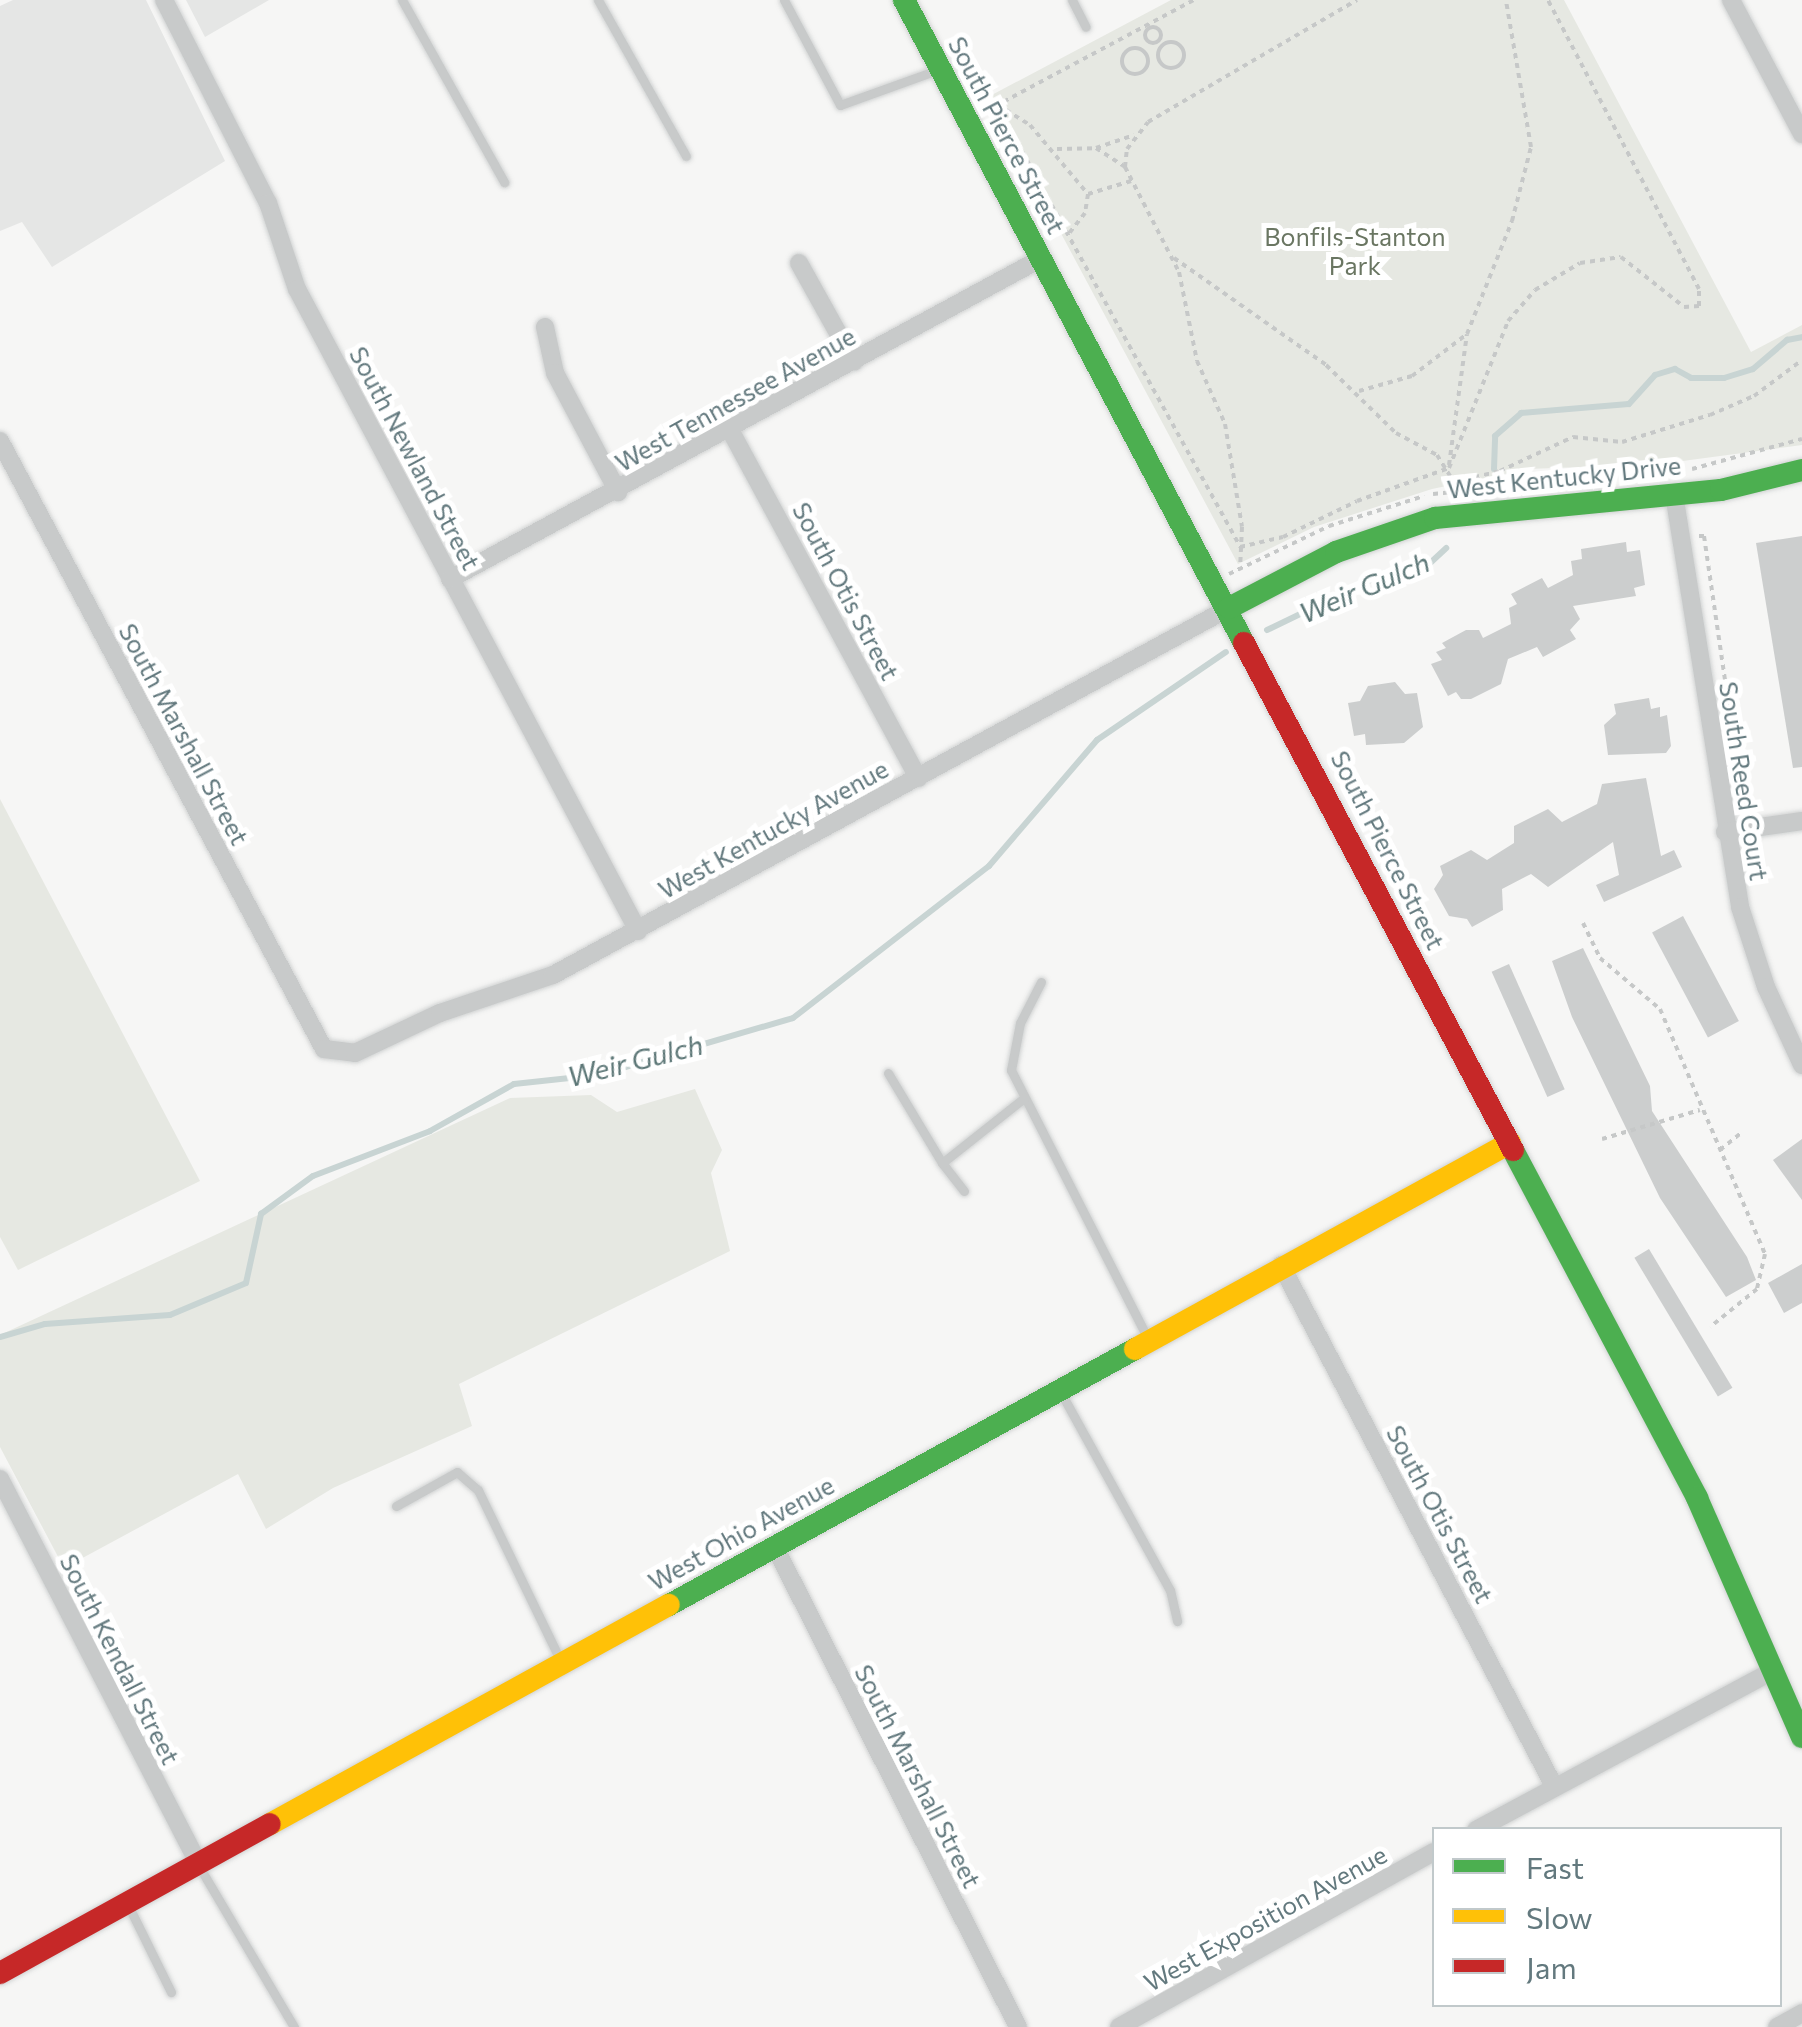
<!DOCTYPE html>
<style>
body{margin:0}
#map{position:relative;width:1802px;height:2027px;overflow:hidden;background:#f6f6f5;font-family:Commissioner,sans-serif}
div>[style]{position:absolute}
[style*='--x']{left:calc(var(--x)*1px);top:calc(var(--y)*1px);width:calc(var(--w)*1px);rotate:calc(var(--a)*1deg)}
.built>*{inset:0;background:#e5e6e5}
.green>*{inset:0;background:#e6e8e2}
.stream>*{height:6px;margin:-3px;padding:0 3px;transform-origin:3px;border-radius:3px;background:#c8d4d3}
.building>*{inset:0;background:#cccece;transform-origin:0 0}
.path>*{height:4px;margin-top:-2px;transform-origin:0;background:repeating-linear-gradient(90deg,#c6c8c8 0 5px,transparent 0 10px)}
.path>.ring{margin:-2px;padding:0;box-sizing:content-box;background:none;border:4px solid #c6c8c8;border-radius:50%}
.roads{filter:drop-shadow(0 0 2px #d1d3d3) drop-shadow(0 0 2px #d1d3d3)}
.lane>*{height:9px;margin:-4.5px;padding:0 4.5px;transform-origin:4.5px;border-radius:4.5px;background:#c8caca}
.street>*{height:18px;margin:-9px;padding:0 9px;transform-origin:9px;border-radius:9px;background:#c8caca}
.fast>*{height:22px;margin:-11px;padding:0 11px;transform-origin:11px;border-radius:11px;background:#4caf50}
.slow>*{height:22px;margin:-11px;padding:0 11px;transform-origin:11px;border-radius:11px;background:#ffc107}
.jam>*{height:22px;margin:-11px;padding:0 11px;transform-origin:11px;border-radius:11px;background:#c62828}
span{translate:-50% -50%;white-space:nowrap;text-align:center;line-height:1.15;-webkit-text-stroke:10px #fff;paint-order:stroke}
.street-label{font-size:25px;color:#63797e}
.park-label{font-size:25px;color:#6a7662}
.water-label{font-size:28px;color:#5e7878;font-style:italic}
.legend{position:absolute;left:1432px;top:1827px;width:350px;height:180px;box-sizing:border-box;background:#fff;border:2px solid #c1c9cb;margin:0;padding:12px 18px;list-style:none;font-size:30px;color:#63797e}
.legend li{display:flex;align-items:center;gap:20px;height:50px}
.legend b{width:50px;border:2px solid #c1c9cb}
</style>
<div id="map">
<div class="built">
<div style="clip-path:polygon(13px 0,146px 0,225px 161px,52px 267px,22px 222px,0 231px,0 6px)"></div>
<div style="clip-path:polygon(186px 0,269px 0,205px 37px)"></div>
</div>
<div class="green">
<div style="clip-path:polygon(1171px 0,1564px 0,1751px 352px,1802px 325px,1802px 445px,1660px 464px,1528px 469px,1432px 489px,1314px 527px,1238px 564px,988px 97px)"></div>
<div style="clip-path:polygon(0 799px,200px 1181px,18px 1270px,0 1237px)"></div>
<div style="clip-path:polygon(695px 1089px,722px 1150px,711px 1173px,730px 1251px,459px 1384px,472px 1426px,333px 1488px,266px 1529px,238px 1474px,64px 1568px,0 1447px,0 1335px,510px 1098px,591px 1095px,617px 1112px)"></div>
</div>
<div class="stream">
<div style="--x:1494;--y:469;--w:33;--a:-88"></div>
<div style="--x:1495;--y:436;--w:35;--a:-41"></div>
<div style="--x:1521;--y:413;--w:108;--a:-4.8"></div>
<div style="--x:1629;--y:404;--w:39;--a:-48"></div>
<div style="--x:1655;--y:375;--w:21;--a:-17"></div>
<div style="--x:1675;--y:369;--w:18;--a:29"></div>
<div style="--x:1691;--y:378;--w:33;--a:0"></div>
<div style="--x:1724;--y:378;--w:30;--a:-17"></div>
<div style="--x:1753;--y:369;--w:45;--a:-40.5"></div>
<div style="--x:1787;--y:340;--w:15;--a:-11"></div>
<div style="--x:1267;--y:630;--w:133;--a:-25.8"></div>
<div style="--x:1387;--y:572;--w:42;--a:-9.7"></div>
<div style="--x:1428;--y:565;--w:25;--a:-43"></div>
<div style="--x:0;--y:1337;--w:47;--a:-16.1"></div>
<div style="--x:45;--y:1324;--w:125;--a:-4.1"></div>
<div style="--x:170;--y:1315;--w:82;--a:-22.8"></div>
<div style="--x:246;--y:1283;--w:71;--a:-77.7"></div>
<div style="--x:261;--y:1214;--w:64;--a:-36.2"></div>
<div style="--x:313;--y:1176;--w:125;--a:-21"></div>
<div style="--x:430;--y:1131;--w:96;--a:-29.2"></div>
<div style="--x:514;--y:1084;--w:84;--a:-6.1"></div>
<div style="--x:598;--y:1075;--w:203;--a:-16.3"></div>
<div style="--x:793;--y:1018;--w:248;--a:-37.8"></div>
<div style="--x:989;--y:866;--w:166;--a:-49.4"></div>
<div style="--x:1097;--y:740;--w:156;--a:-34.3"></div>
</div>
<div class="building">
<div style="clip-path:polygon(1802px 536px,1802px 767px,1793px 768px,1756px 543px)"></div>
<div style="clip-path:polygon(1626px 542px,1627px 552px,1640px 550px,1645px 585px,1634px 588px,1636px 596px,1573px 606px,1580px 619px,1570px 630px,1576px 639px,1543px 657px,1537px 647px,1508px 659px,1501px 684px,1471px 699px,1461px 699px,1456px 692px,1448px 696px,1431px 664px,1442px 660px,1436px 652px,1446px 648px,1442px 643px,1466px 630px,1479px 630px,1483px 638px,1511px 624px,1509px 608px,1517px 604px,1511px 594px,1542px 578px,1548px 588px,1573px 575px,1571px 561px,1582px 559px,1581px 549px)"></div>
<div style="clip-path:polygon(1395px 682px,1405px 694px,1417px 693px,1423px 727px,1404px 743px,1366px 745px,1365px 734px,1354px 736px,1348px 703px,1360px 701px,1368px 686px)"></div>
<div style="clip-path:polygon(1649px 698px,1651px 709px,1660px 707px,1660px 717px,1667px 715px,1671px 746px,1666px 753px,1608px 755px,1604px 725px,1616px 714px,1614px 704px)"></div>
<div style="clip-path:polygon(1646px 778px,1661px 856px,1674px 850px,1682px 867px,1604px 902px,1596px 885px,1619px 875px,1613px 842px,1548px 887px,1531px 874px,1502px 889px,1503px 910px,1472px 927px,1467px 919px,1449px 916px,1434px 889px,1443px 875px,1440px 866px,1471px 850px,1487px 860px,1514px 843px,1514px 826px,1548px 809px,1562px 822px,1597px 804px,1602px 784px)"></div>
<div style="left:1683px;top:916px;width:119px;height:35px;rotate:62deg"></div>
<div style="clip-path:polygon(1583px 948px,1650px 1086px,1652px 1111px,1747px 1257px,1756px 1280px,1726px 1297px,1660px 1198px,1572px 1017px,1552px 961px)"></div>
<div style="left:1509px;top:964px;width:137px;height:19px;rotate:66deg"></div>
<div style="clip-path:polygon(1802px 1139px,1802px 1200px,1773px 1160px)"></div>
<div style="left:1649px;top:1249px;width:162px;height:17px;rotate:59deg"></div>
<div style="clip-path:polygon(1802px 1264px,1802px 1303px,1784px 1313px,1768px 1283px)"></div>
</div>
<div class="path">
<div class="ring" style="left:1145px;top:27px;width:12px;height:12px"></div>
<div class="ring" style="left:1158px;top:42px;width:22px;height:22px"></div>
<div class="ring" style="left:1122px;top:48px;width:22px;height:22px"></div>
<div style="--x:986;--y:111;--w:236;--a:-28.1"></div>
<div style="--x:992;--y:111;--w:14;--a:-4"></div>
<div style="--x:1006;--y:110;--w:28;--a:32"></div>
<div style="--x:1030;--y:125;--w:90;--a:50"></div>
<div style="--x:1088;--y:194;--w:19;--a:99"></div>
<div style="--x:1085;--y:213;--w:28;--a:128"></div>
<div style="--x:989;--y:112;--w:24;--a:36"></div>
<div style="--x:1008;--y:126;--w:481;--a:61.1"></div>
<div style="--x:1096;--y:148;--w:35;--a:33"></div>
<div style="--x:1125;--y:167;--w:118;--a:62.8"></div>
<div style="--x:1179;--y:272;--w:91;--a:78.6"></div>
<div style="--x:1197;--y:361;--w:69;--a:66"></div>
<div style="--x:1225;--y:424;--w:104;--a:80.6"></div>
<div style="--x:1242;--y:527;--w:43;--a:92.7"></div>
<div style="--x:1057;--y:149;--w:39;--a:-1"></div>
<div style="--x:1096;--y:148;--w:40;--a:-18.9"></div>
<div style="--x:1125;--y:167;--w:18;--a:-84"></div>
<div style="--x:1127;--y:149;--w:34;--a:-52"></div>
<div style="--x:1148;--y:122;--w:242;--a:-30.3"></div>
<div style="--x:1088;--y:194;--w:45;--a:-16.8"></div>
<div style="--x:1174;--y:258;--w:186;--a:35.1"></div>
<div style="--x:1326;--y:365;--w:98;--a:44.2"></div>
<div style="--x:1396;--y:433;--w:47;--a:28.2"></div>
<div style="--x:1437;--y:455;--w:36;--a:58"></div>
<div style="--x:1359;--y:391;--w:55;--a:-15.8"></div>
<div style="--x:1412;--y:376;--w:69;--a:-37.4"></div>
<div style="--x:1449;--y:465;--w:132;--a:-82.2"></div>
<div style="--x:1467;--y:334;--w:122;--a:-68.3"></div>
<div style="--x:1512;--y:221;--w:76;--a:-75.6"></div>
<div style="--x:1531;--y:147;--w:149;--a:-99.7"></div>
<div style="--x:1692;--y:469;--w:114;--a:-15.3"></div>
<div style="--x:1455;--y:482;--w:46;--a:-13.7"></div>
<div style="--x:1500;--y:471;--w:81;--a:-25"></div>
<div style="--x:1573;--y:437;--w:49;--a:5.8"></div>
<div style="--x:1622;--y:442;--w:92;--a:-17.1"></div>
<div style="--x:1710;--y:415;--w:48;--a:-23.4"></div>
<div style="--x:1754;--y:396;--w:60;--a:-36.9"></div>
<div style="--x:1433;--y:494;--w:196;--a:-5.6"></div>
<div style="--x:1699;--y:536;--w:5;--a:0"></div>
<div style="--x:1704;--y:536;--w:235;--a:81.7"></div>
<div style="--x:1240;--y:547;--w:44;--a:-13.1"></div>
<div style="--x:1283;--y:537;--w:82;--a:-25.9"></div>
<div style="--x:1357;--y:501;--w:98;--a:-19.7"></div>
<div style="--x:1449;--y:468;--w:158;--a:-68.1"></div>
<div style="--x:1508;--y:321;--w:41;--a:-48.9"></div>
<div style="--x:1535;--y:290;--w:52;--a:-31"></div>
<div style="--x:1580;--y:263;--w:41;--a:-8.3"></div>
<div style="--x:1621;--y:257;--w:80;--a:38.4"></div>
<div style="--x:1684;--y:307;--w:15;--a:-4"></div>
<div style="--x:1699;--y:306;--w:17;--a:-90"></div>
<div style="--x:1699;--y:289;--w:326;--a:-117.6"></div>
<div style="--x:1229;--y:574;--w:111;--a:-25.6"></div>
<div style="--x:1329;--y:526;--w:100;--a:-17.5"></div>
<div style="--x:1583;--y:923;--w:39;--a:64"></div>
<div style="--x:1600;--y:958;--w:79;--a:40.4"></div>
<div style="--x:1660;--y:1009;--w:267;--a:66.8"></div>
<div style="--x:1765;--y:1254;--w:36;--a:103"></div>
<div style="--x:1757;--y:1289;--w:60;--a:141"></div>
<div style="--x:1602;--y:1139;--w:102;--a:-16.5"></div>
<div style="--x:1720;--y:1150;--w:27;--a:-39"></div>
</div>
<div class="roads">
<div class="lane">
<div style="--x:402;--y:0;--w:209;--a:60.7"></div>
<div style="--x:598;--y:0;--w:179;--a:60.6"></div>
<div style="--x:784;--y:0;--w:119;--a:61.9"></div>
<div style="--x:840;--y:105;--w:103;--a:-19.8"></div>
<div style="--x:1072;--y:0;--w:30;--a:63"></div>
<div style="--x:1041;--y:982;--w:46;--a:117.1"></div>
<div style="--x:1020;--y:1023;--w:48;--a:100.8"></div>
<div style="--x:1011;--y:1070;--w:302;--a:63"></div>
<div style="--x:888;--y:1073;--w:105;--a:59"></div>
<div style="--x:964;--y:1191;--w:36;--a:-128"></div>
<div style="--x:942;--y:1163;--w:105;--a:-38.4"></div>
<div style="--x:1060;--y:1391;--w:227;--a:61.1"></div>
<div style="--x:1170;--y:1590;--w:32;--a:77"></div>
<div style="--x:396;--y:1506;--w:70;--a:-29.1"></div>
<div style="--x:457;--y:1472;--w:28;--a:41"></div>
<div style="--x:478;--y:1490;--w:189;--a:64.2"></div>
<div style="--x:200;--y:1868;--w:185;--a:59.4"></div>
<div style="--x:129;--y:1907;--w:95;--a:63.7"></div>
</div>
<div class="street">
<div style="--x:164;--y:0;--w:228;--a:62.9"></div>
<div style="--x:268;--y:203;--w:91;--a:71.4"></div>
<div style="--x:297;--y:289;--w:727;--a:62.02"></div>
<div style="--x:1731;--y:0;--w:152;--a:62.1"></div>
<div style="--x:799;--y:263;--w:113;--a:60.9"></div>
<div style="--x:545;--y:327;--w:47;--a:77.7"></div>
<div style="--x:555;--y:373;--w:135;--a:62.1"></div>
<div style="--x:729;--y:428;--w:398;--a:61.6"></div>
<div style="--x:0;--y:441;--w:689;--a:61.95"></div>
<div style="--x:324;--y:1049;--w:31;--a:7"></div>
<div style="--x:355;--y:1053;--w:94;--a:-25.2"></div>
<div style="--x:440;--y:1013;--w:119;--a:-18.6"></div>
<div style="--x:553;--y:975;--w:769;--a:-28.5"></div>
<div style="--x:1674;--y:494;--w:418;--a:80.9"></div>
<div style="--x:1740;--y:907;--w:84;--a:72"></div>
<div style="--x:1766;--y:987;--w:86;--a:65.2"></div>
<div style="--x:450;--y:579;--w:673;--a:-28.47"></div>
<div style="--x:1725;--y:832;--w:78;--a:-8.1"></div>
<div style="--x:1281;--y:1265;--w:588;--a:62.35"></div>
<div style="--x:0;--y:1479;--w:430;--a:62.7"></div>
<div style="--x:775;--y:1547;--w:538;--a:63.15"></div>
<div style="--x:1476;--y:1830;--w:339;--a:-28.2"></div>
<div style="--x:1119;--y:2027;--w:360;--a:-29.1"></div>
<div style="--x:1777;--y:2027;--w:29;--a:-29"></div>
</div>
<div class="fast">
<div style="--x:904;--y:0;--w:727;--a:62.13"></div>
<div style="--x:1229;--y:608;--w:121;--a:-27.6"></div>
<div style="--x:1336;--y:552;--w:105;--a:-19"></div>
<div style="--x:1435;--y:518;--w:287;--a:-5.6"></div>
<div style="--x:1721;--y:490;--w:83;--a:-13.9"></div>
<div style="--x:1513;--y:1150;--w:394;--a:62.1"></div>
<div style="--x:1697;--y:1498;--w:261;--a:66.3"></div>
<div style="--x:669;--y:1605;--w:532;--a:-28.78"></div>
</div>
<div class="slow">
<div style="--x:1135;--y:1349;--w:428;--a:-28.8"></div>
<div style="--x:270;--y:1824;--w:455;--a:-28.8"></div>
</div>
<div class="jam">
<div style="--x:1244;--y:643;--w:574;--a:62.05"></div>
<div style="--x:0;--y:1973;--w:308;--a:-28.9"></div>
</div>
</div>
<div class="street-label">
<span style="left:1007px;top:135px;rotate:62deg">South Pierce Street</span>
<span style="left:735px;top:399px;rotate:-29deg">West Tennessee Avenue</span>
<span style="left:415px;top:458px;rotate:62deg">South Newland Street</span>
<span style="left:1564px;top:477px;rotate:-6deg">West Kentucky Drive</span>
<span style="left:846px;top:591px;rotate:62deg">South Otis Street</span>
<span style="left:184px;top:734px;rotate:62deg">South Marshall Street</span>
<span style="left:1744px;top:781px;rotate:81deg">South Reed Court</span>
<span style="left:773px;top:829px;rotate:-29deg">West Kentucky Avenue</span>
<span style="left:1388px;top:850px;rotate:63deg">South Pierce Street</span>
<span style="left:1440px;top:1514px;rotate:62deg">South Otis Street</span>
<span style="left:741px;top:1533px;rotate:-29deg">West Ohio Avenue</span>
<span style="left:120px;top:1659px;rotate:63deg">South Kendall Street</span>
<span style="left:918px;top:1776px;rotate:63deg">South Marshall Street</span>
<span style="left:1265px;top:1918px;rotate:-29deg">West Exposition Avenue</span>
</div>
<div class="park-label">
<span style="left:1355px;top:251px">Bonfils-Stanton<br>Park</span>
</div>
<div class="water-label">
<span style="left:1364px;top:587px;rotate:-23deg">Weir Gulch</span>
<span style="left:635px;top:1060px;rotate:-14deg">Weir Gulch</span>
</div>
<ul class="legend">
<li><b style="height:12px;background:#4caf50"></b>Fast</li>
<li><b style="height:12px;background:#ffc107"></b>Slow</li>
<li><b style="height:12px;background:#c62828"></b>Jam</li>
</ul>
</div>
